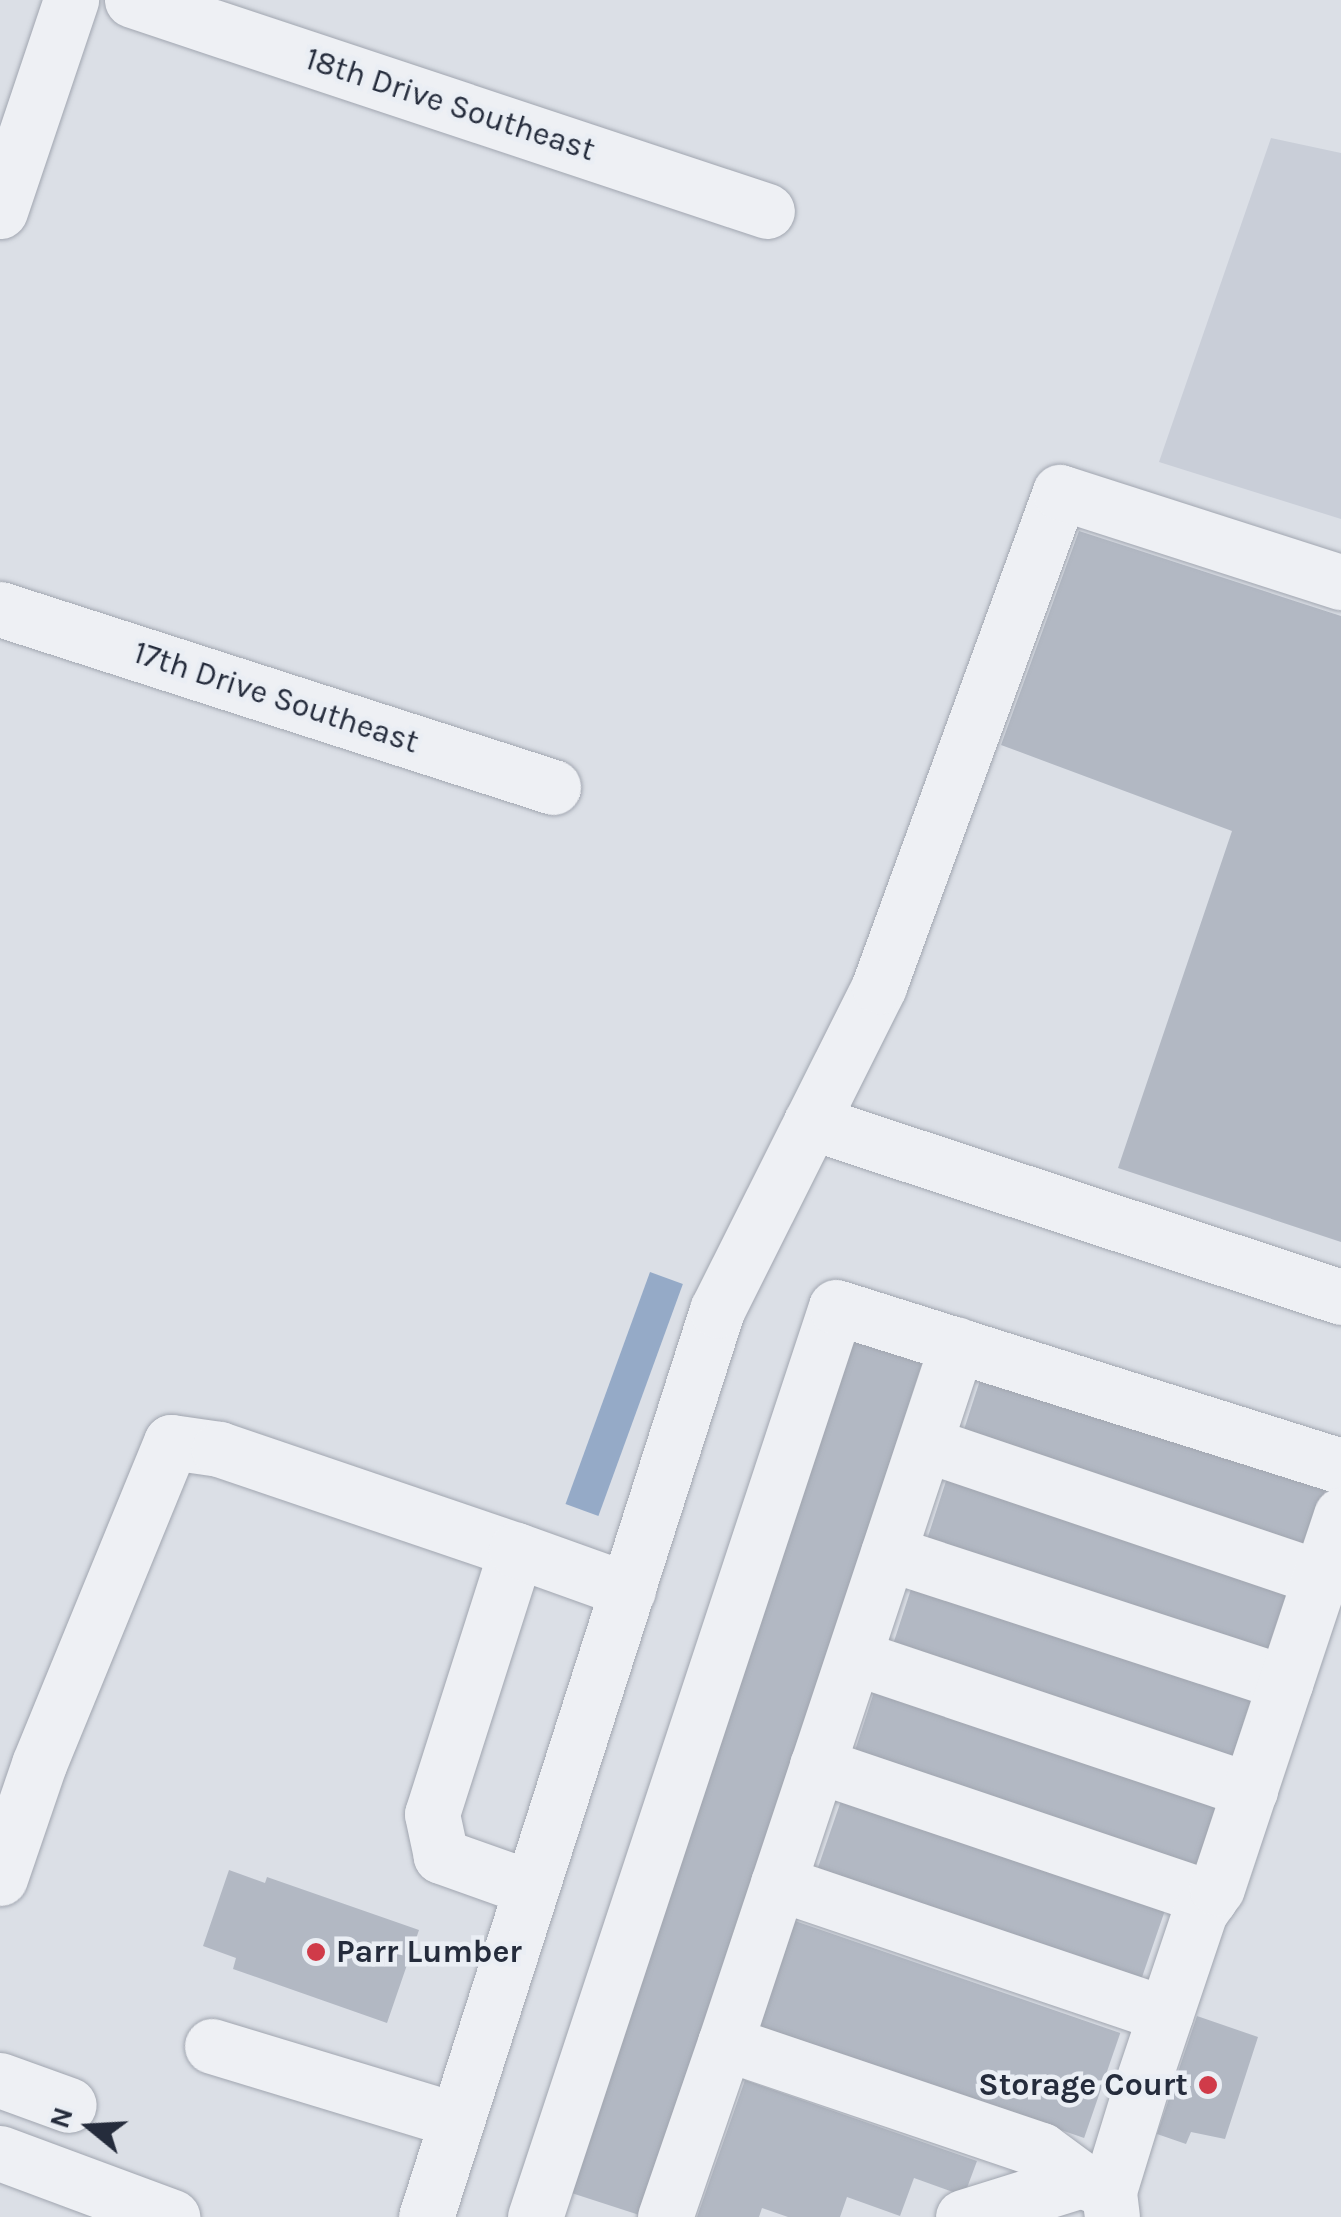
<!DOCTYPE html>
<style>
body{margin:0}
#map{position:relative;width:1341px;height:2217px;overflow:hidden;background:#dbdfe6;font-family:Karla,sans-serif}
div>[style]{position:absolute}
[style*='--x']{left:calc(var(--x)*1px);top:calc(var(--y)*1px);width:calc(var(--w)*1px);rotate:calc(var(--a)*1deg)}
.built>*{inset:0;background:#c9ced8}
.water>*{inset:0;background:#95aac7;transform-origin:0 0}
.building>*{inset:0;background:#b2b8c3;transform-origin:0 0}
.roads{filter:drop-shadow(0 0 2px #a1a6b0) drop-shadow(0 0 2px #a1a6b0)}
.minor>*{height:55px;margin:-27.5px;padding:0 27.5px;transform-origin:27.5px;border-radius:27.5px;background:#eef0f4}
.dots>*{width:28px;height:28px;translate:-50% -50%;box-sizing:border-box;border:5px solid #eaeef4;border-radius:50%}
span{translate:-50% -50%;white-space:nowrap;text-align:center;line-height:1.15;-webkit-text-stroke:9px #eaeef4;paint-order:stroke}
.street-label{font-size:32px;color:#252c3c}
.poi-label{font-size:32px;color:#252c3c;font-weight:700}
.left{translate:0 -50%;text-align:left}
.right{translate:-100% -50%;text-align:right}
.north{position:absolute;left:40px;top:2077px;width:100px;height:100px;-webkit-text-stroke:8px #eaeef4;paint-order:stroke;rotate:288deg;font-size:28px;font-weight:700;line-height:40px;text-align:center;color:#252c3c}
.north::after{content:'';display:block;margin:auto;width:35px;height:45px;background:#252c3c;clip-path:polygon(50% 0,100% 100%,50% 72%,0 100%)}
</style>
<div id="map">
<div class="built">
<div style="clip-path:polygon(1271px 138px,1341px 153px,1341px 519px,1159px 462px)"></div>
</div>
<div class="water">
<div style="left:650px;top:1272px;width:35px;height:247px;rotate:20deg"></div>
</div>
<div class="building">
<div style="clip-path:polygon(1079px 531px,1341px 616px,1341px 1242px,1118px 1168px,1232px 831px,1001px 745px)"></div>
<div style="left:849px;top:1339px;width:77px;height:898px;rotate:18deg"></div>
<div style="left:984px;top:1368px;width:362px;height:68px;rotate:18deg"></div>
<div style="left:948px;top:1475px;width:361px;height:70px;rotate:18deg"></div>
<div style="left:913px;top:1583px;width:362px;height:67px;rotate:18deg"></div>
<div style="left:875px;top:1689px;width:362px;height:68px;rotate:18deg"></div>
<div style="left:843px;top:1795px;width:342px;height:77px;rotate:19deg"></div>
<div style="clip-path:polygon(229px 1870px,265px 1883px,267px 1877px,419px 1930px,387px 2023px,233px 1969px,236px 1958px,203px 1946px)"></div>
<div style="left:795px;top:1921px;width:344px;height:111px;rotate:19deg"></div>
<div style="clip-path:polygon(1197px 2016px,1258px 2037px,1225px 2139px,1191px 2132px,1186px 2144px,1157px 2134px)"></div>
<div style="clip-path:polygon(745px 2080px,977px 2161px,964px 2196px,914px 2178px,900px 2216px,847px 2197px,840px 2217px,788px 2217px,762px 2208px,759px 2217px,697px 2217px)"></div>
</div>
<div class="roads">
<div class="minor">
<div style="--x:132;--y:0;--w:669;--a:18.38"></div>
<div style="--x:0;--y:211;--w:223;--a:-71.4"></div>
<div style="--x:0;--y:609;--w:581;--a:17.84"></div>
<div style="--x:811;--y:1122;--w:558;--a:18.27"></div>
<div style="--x:925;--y:1444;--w:417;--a:18.7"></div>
<div style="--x:888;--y:1553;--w:418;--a:18.1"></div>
<div style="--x:854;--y:1657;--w:418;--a:18.6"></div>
<div style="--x:817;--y:1765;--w:415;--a:18.7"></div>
<div style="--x:0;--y:1878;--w:120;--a:-71.1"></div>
<div style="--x:39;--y:1764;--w:348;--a:-67.7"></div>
<div style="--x:171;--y:1442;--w:49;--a:8.3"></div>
<div style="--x:219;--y:1449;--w:314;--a:18.8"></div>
<div style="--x:778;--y:1883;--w:409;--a:18.7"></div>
<div style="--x:531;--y:1888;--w:96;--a:-160.4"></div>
<div style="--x:441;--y:1856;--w:43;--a:-102.1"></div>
<div style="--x:432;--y:1814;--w:277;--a:-72.3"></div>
<div style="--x:516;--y:1550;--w:119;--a:19.7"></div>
<div style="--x:725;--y:2043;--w:736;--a:-71.61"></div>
<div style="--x:212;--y:2046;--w:255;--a:16.9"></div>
<div style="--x:0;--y:2080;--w:73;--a:19.9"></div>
<div style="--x:0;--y:2153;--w:184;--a:20.4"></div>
<div style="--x:426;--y:2217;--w:953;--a:-72.21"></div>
<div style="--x:717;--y:1310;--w:362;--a:-63.4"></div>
<div style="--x:879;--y:986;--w:526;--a:-69.88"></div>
<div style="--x:1060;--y:492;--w:295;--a:17.8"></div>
<div style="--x:535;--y:2217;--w:958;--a:-71.7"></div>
<div style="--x:836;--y:1307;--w:529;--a:17.48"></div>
<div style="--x:665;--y:2217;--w:184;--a:-71"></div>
<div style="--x:725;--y:2043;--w:334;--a:18.7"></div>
<div style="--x:1041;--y:2150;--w:51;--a:36.2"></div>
<div style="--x:963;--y:2217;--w:125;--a:-17.3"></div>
<div style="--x:1082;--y:2180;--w:26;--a:23"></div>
<div style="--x:1112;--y:2217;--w:26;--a:-97"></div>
<div style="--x:1109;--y:2191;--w:112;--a:-72.9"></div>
<div style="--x:1142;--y:2084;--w:182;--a:-71.4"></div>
<div style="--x:1200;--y:1912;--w:29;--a:-55"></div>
<div style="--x:1217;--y:1888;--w:393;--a:-71.6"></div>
</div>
</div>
<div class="dots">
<div style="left:316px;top:1952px;background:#d03b49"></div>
<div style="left:1208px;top:2085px;background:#d03b49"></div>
</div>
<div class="street-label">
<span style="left:450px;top:105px;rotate:18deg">18th Drive Southeast</span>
<span style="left:276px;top:698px;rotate:18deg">17th Drive Southeast</span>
</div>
<div class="poi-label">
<span class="left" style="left:336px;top:1952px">Parr Lumber</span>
<span class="right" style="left:1188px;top:2085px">Storage Court</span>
</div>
<div class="north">N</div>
</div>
